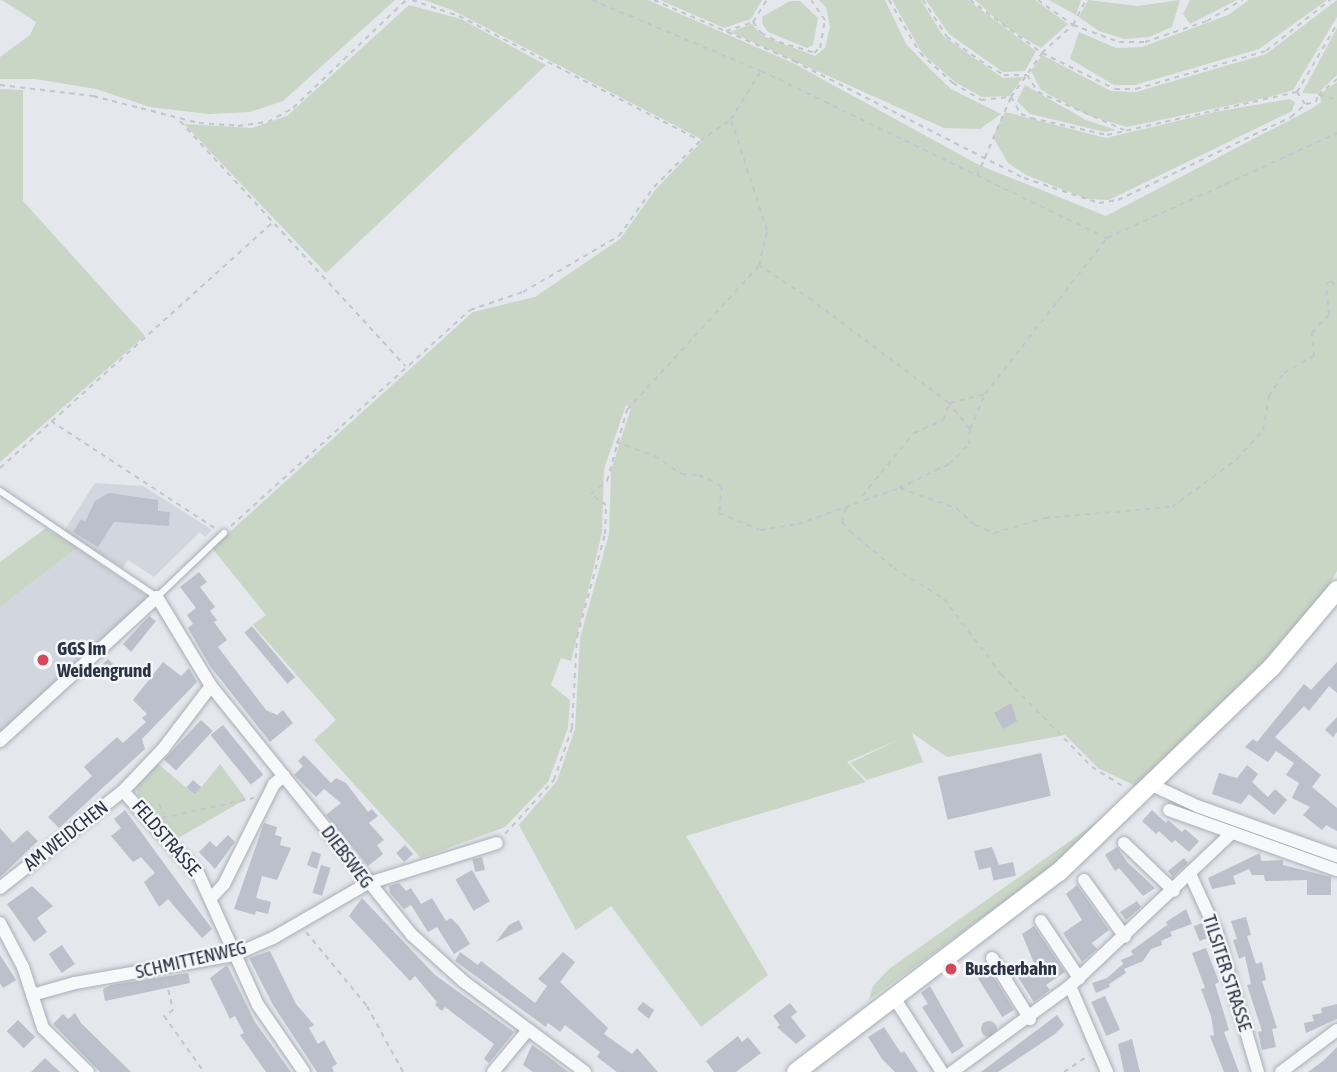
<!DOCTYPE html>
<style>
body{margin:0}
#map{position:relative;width:1337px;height:1072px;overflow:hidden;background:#e4e7ec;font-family:"Asap Condensed",sans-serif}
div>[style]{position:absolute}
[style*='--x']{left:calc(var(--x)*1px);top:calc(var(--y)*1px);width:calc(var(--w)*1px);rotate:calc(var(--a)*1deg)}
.built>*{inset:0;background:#d2d6de}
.green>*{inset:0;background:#c9d6c5}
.building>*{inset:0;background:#bbc0ca;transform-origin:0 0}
.round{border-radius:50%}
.path>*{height:2px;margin-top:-1px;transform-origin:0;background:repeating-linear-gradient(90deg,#c2c5cb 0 5px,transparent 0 10px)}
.roads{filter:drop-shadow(0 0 2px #a9aeb7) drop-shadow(0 0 2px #a9aeb7)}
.lane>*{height:6px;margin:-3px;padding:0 3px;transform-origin:3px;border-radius:3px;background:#f7f8fa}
.street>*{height:12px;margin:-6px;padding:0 6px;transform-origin:6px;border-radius:6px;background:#f7f8fa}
.secondary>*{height:18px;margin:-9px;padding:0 9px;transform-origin:9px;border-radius:9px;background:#fff}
.dots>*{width:19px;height:19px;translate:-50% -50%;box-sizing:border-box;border:4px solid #f4f6f9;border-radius:50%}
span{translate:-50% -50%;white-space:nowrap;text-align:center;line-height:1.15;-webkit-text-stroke:5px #f4f6f9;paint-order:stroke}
.poi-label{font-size:19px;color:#2b3445;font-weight:700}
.left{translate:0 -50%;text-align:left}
.street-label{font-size:19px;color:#2b3445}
</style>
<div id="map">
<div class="built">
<div style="clip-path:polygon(95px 483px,143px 486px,212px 530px,205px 537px,200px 532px,154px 577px,128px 560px,123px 568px,64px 531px)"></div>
<div style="clip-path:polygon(77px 548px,145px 595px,145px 603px,0 735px,0 607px)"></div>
</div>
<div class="green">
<div style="clip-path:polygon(2px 0,395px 0,283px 101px,250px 112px,208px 114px,150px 107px,96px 89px,35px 79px,0 79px,0 57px,30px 35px,36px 22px)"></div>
<div style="clip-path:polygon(424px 0,648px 0,793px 63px,979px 165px,1106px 216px,1311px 109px,1321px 102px,1320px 94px,1337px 82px,1337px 571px,1324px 594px,1266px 662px,1140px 788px,1098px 768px,1065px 735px,947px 757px,912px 733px,923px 762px,867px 780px,850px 763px,900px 739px,847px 762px,866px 782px,686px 836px,768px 975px,701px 1027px,611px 906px,576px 930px,519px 825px,557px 781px,575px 729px,580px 638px,609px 534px,611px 470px,631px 408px,626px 405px,604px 469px,602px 533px,571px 661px,561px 658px,551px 685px,570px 700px,568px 728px,548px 782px,505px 827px,421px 858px,314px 740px,336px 720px,253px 625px,266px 615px,212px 548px,473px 312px,535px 297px,620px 239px,656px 189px,703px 140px,452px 10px)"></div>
<div style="clip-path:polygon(660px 0,762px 0,751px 19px,724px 28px)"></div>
<div style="clip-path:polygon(819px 0,885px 0,906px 44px,932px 71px,951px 89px,1001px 114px,980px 129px,944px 128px,730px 32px,752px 24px,761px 35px,815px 56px,825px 48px,830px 26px,826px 7px)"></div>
<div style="clip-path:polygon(892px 0,921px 0,943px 36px,1003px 78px,1023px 77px,1010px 96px,982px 97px,955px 82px,922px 53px)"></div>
<div style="clip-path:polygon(926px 0,968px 0,1036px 51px,1025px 71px,1003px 72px,949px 34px)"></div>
<div style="clip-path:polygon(975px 0,1035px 0,1068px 24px,1041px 48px,1004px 26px)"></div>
<div style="clip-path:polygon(1049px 0,1081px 0,1076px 15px)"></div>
<div style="clip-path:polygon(1088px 0,1138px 6px,1180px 0,1172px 27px,1149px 37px,1124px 39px,1099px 31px,1079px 17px)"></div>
<div style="clip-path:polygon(1190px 0,1237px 0,1190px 24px,1183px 14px)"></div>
<div style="clip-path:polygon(1249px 0,1327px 0,1259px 49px,1135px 85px,1114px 85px,1070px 59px,1079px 32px,1116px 48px,1142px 47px,1228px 15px)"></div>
<div style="clip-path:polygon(1337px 0,1337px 17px,1293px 90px,1270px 97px,1127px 127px,1087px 115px,1041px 90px,1031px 71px,1042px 55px,1111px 91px,1136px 92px,1266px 54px)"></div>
<div style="clip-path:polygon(790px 1px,800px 1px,818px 18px,813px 45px,807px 48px,768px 32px,763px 25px,762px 17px)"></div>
<div style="clip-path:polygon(409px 5px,461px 19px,546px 65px,326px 273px,184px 124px,252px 128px,287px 116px)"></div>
<div style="clip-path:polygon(1337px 28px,1337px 75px,1317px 94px,1302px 93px)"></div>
<div style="clip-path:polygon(1025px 85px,1086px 120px,1116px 130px,1105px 132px,1030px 114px,1017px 101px)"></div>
<div style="clip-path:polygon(0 89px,23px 90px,23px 201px,145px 336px,0 462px)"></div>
<div style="clip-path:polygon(1290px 99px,1295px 102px,1292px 111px,1109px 200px,1087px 199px,1026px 175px,1008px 163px,993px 137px,1005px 112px,1106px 138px,1215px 112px)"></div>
<div style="clip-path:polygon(46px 528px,77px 548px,0 607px,0 562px)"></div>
<div style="clip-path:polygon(157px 763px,195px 795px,220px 764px,246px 799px,178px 838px,139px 798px,136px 787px)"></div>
<div style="clip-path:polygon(1101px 819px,1104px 821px,1070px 854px,869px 1000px,873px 986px,889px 969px)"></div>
</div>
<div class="building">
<div style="clip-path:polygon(109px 493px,158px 500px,158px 511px,170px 512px,169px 526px,114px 522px,98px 547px,73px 532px,81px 519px,85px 522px,95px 501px)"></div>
<div style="clip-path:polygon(199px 572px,207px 582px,200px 587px,215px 607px,210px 611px,217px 620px,214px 622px,227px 640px,218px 647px,266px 710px,277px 715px,283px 710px,293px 723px,270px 742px,210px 666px,188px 628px,193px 624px,187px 615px,196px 608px,180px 587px)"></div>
<div style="clip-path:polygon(149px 616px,156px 621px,131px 652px,123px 644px)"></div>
<div style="left:252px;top:626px;width:67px;height:10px;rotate:50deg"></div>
<div style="left:108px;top:659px;width:10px;height:10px;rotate:45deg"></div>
<div style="clip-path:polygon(163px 662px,181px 676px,189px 668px,197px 682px,142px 739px,145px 749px,59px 828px,48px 817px,92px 776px,84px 767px,117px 737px,123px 743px,146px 722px,142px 718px,147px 714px,133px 700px)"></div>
<div style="clip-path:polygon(1337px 662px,1337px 693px,1329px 686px,1309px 711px,1304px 706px,1275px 737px,1321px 775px,1312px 787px,1337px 808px,1337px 831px,1326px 825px,1322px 830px,1303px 815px,1310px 807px,1292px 798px,1299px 783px,1286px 775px,1294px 763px,1276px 751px,1268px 762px,1245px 747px,1253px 739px,1257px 742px,1304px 684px,1311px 690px)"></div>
<div style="clip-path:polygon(1011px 703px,1017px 721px,1003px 729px,994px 713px)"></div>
<div style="clip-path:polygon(1337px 717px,1337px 732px,1333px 737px,1325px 730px)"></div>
<div style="left:201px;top:720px;width:16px;height:54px;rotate:43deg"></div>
<div style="left:223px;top:725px;width:64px;height:16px;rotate:51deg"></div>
<div style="left:1041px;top:753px;width:44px;height:106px;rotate:77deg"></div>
<div style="clip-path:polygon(304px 755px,331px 783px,336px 778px,346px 783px,368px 812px,372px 809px,378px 816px,369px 823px,384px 840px,377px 845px,383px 854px,368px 866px,326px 815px,341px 803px,324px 789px,316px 797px,294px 775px,303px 766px,298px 761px)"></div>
<div style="clip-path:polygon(1247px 765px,1258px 774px,1252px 782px,1268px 797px,1275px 789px,1287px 800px,1274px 815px,1249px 794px,1241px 804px,1212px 794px,1219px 773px,1237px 778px)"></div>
<div style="left:193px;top:780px;width:11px;height:10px;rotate:41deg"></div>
<div style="clip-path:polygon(125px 810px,212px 929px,202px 938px,168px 899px,159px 907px,144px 882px,155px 873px,141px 857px,133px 862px,111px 836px,121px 828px,114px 819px)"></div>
<div style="clip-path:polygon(1152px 810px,1166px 823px,1168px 820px,1182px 832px,1185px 829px,1199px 841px,1189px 852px,1175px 840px,1172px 843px,1159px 831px,1156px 834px,1142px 821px)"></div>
<div style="clip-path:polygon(264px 823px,277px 827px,275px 835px,282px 837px,280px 845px,291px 848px,277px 880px,262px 876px,256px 898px,271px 902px,268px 914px,256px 911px,255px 915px,234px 909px)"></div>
<div style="clip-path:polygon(0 828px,13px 843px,27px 830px,38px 841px,0 877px)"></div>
<div style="clip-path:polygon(228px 835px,235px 842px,215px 869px,199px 852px,210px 841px,216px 847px)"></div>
<div style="left:405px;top:845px;width:12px;height:12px;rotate:48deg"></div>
<div style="clip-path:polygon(992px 847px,999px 865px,979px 870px,974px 851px)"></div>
<div style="clip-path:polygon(1117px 847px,1127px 862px,1155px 888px,1143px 896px,1119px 868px,1115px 871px,1105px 855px)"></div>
<div style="clip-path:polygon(312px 851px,321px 854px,317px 869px,307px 865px)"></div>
<div style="clip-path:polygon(1260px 853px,1261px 861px,1283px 860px,1283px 865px,1331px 877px,1331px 895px,1307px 895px,1307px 880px,1265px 881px,1264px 875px,1252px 875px,1249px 869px,1233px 876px,1236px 884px,1212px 889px,1208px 878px)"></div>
<div style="left:482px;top:857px;width:13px;height:10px;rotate:77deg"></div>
<div style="clip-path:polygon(1184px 858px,1188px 863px,1173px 877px,1168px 871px)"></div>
<div style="left:1013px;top:862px;width:14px;height:23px;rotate:78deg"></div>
<div style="left:321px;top:865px;width:10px;height:29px;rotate:17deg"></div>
<div style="left:472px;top:870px;width:36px;height:19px;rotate:60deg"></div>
<div style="clip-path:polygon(399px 883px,406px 891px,411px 888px,421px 904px,432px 898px,446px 921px,451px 918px,459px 926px,470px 944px,454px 954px,437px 927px,428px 932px,411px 905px,404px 909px,390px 893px,389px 886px)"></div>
<div style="clip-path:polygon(1077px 885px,1109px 930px,1092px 943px,1097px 949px,1082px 962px,1063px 933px,1082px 920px,1066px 894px)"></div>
<div style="clip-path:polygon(32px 886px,53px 906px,37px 918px,47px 932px,34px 942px,7px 904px)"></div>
<div style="clip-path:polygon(362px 898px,435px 975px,514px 1032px,489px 1063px,484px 1059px,494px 1044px,445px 1007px,442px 1011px,435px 1005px,437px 1002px,415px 976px,410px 981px,349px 916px)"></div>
<div style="clip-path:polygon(1137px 901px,1141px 907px,1126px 920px,1120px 912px)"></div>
<div style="clip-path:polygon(1186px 909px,1192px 924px,1170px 932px,1166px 922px)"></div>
<div style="clip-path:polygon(1246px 917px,1251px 935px,1247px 936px,1256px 964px,1262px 962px,1266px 980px,1262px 981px,1277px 1028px,1272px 1029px,1276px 1047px,1262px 1050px,1258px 1032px,1262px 1031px,1247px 985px,1251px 984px,1245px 956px,1239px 959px,1233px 940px,1237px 939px,1231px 921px)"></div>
<div style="clip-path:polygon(519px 920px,523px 929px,496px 942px,509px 925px)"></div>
<div style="left:1202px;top:923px;width:16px;height:9px;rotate:68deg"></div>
<div style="clip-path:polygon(1167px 925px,1172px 936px,1161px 941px,1162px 945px,1151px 949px,1143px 961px,1124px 969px,1126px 973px,1109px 984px,1110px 987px,1096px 993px,1092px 983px,1107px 978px,1123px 964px,1121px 960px,1133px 955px,1131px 951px)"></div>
<div style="clip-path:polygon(1034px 926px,1065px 972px,1046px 985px,1050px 990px,1034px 1002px,1016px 974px,1034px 963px,1022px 934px)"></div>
<div style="left:62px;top:945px;width:23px;height:16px;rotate:56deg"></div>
<div style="clip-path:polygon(1206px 948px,1219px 982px,1215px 984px,1229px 1030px,1224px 1032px,1239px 1072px,1224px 1072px,1210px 1036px,1214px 1035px,1211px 1016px,1201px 989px,1205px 988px,1192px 953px)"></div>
<div style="clip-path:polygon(270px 951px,296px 1004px,314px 1025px,309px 1028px,318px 1044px,324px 1040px,337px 1064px,332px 1067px,334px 1072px,317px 1072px,273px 1005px,249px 958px)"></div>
<div style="clip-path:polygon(460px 952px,478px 965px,481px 961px,535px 1003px,547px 986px,538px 979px,563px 952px,575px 962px,560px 982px,608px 1028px,604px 1034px,632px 1054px,637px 1048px,658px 1072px,617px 1072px,597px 1057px,600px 1052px,565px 1025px,560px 1032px,548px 1023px,546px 1027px,455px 961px)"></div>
<div style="clip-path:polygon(0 955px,16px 980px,3px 988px,0 983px)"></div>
<div style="left:985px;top:963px;width:55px;height:14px;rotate:58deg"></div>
<div style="clip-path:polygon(227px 965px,255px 1022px,291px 1072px,266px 1072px,240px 1035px,244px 1033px,235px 1016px,230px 1019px,210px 978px)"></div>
<div style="clip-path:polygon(188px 973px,190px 983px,105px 1001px,103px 989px,111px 985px)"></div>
<div style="clip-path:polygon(930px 986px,964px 1046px,952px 1054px,922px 1007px,928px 1004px,921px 993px)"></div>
<div style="left:1105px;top:996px;width:37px;height:15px;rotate:66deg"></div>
<div style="clip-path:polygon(643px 1002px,654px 1010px,649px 1019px,637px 1009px)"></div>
<div style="clip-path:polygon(790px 1003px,797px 1012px,791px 1017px,806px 1036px,796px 1044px,777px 1027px,780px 1025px,773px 1016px)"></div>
<div style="clip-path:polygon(1337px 1004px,1337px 1019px,1306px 1033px,1304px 1023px,1314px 1021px,1312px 1015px,1322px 1013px,1321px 1008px)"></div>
<div style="clip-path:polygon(75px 1013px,81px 1023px,131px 1072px,100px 1072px,53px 1024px,63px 1014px,68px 1019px)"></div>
<div style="clip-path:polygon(1057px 1015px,1064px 1025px,1055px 1034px,998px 1072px,981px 1072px)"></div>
<div style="left:18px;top:1020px;width:24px;height:16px;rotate:45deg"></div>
<div class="round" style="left:981px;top:1021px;width:16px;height:16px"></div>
<div style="clip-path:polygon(884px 1027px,901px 1053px,904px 1051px,918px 1072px,895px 1072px,882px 1059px,868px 1037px)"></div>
<div style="clip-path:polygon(738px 1036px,742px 1042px,748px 1037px,761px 1053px,736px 1072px,714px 1072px,706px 1061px)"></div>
<div style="clip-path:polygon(1132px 1039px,1140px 1072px,1124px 1072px,1118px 1044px)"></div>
<div style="clip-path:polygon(532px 1045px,549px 1057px,568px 1072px,533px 1072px,523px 1065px)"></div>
<div style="clip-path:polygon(1337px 1047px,1337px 1072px,1308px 1072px,1323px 1061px)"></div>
<div style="clip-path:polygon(45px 1058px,60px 1072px,31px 1072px)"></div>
</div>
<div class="path">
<div style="--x:412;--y:0;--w:50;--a:18.8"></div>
<div style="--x:459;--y:16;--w:270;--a:27.3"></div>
<div style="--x:592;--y:0;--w:183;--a:22.8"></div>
<div style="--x:761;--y:71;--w:384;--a:25.8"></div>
<div style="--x:654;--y:0;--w:153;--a:23.5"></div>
<div style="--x:794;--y:61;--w:258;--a:27"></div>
<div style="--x:1024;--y:178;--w:79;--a:18.4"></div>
<div style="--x:1099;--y:203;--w:19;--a:-9"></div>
<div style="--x:1118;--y:200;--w:192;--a:-25.6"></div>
<div style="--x:1291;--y:117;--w:20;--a:-41"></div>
<div style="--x:1306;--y:104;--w:10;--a:-11"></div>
<div style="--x:1316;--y:102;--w:7;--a:-74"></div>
<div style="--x:1318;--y:95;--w:25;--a:-40"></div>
<div style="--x:889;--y:0;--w:61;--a:59.7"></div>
<div style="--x:920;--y:53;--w:45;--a:42.3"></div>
<div style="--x:953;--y:83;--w:33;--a:31"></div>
<div style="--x:981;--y:100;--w:30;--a:-6"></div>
<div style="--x:1011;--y:97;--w:20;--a:60"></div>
<div style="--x:1021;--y:114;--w:11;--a:22"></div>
<div style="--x:1031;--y:118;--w:78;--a:12.6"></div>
<div style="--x:1107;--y:135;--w:195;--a:-12.8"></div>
<div style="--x:923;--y:0;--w:44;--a:57"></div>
<div style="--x:947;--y:37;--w:50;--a:35.3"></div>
<div style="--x:988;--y:66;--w:18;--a:29"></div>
<div style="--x:1004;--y:75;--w:23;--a:0"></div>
<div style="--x:1027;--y:75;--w:20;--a:57"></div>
<div style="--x:1038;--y:92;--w:94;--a:23.8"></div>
<div style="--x:970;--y:0;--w:89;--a:36.4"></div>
<div style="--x:1042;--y:53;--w:81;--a:26.3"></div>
<div style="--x:1115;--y:89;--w:21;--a:0"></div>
<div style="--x:1136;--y:89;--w:135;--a:-16.3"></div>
<div style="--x:1266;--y:51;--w:82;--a:-38.6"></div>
<div style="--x:1038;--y:0;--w:43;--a:35.5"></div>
<div style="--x:1073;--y:25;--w:49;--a:20.3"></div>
<div style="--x:1119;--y:42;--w:26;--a:0"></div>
<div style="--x:1145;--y:42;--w:65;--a:-18.7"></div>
<div style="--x:1207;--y:21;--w:41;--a:-31"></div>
<div style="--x:753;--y:22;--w:14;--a:54"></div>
<div style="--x:761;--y:33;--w:20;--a:27"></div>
<div style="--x:779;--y:42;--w:37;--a:17"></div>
<div style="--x:814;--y:53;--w:8;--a:-40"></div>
<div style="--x:820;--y:48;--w:28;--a:-80"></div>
<div style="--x:825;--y:20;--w:24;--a:-125"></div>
<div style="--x:726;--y:31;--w:28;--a:-18"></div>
<div style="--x:753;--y:22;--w:26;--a:-58"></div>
<div style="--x:0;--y:85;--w:94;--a:6.7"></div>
<div style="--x:93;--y:96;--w:109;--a:14.3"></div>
<div style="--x:199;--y:123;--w:39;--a:4"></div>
<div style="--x:238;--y:126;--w:30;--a:-8"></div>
<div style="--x:268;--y:122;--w:29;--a:-29"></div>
<div style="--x:293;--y:108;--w:156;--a:-43.7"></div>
<div style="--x:1319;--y:95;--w:18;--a:13"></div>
<div style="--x:1305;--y:104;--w:14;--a:-124"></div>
<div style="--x:1297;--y:92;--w:79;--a:-59.5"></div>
<div style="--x:180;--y:121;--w:333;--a:47.4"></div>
<div style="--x:977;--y:176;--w:86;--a:-66.7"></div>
<div style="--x:1011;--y:97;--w:54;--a:-54.8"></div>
<div style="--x:1042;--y:53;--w:42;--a:-42.1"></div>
<div style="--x:1073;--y:25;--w:28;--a:-63"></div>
<div style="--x:950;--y:403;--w:36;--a:-14"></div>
<div style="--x:51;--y:421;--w:197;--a:33.2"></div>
<div style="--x:970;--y:429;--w:38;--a:-67"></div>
<div style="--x:985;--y:394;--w:198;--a:-52"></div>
<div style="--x:1107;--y:238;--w:253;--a:-24.5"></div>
<div style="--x:616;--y:442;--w:41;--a:19.7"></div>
<div style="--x:655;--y:456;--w:32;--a:34"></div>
<div style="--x:682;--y:474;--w:17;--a:3"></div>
<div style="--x:699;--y:475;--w:25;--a:26"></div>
<div style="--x:722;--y:486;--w:27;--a:96"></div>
<div style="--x:719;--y:513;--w:44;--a:22.5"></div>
<div style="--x:760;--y:530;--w:38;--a:-9"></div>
<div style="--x:798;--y:524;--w:107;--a:-19.6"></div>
<div style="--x:899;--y:488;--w:55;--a:-25.6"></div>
<div style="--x:949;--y:464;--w:28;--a:-45"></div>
<div style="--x:969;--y:444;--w:15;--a:-86"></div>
<div style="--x:970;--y:429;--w:33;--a:-129"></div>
<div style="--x:949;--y:403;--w:171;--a:-143.1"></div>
<div style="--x:812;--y:300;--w:62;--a:-146.8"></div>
<div style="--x:0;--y:468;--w:366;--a:-42"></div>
<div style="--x:900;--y:488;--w:59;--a:19.7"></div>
<div style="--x:956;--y:508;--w:25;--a:42"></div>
<div style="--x:975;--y:525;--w:21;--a:23"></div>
<div style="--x:994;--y:533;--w:53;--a:-16.4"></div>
<div style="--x:1045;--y:518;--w:127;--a:-5"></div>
<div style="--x:1172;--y:507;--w:81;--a:-36.4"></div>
<div style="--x:1237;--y:459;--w:39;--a:-48"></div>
<div style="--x:1263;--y:430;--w:35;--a:-80"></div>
<div style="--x:1269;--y:396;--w:27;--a:-57"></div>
<div style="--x:1284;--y:373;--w:34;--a:-30"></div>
<div style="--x:1314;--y:356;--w:23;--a:-95"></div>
<div style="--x:1312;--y:333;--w:25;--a:-47"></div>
<div style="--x:1329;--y:315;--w:31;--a:-96"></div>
<div style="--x:1326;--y:284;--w:6;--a:-31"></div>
<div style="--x:1331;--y:281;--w:8;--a:40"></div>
<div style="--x:862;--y:496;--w:82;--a:-50.5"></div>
<div style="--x:914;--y:433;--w:32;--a:-24"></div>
<div style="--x:943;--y:420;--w:17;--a:-69"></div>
<div style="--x:846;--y:508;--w:15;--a:106"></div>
<div style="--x:842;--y:522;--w:12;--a:48"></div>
<div style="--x:850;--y:531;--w:57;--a:40.1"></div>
<div style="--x:894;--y:568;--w:59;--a:31.8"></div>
<div style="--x:944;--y:599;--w:94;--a:52.8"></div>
<div style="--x:1001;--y:674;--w:130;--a:45.6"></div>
<div style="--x:1092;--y:767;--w:40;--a:32"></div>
<div style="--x:231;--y:526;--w:322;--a:-42.1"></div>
<div style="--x:470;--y:310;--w:56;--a:-18.8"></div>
<div style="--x:523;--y:292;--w:111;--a:-30.3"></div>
<div style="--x:619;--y:236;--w:60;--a:-54.5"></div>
<div style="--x:654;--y:187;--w:65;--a:-45"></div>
<div style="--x:700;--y:141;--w:38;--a:-35"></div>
<div style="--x:731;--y:119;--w:57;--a:-58"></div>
<div style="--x:159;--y:804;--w:11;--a:63"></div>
<div style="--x:162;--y:818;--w:94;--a:-12.3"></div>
<div style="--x:505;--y:834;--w:73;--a:-47.8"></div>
<div style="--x:554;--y:780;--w:55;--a:-70.9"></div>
<div style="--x:572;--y:728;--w:91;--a:-86.9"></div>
<div style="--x:577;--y:637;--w:107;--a:-74.8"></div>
<div style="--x:605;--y:534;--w:29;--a:-88"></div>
<div style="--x:606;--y:505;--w:19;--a:-144"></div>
<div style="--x:591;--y:494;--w:21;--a:-39"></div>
<div style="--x:607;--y:481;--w:74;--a:-74.3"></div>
<div style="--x:627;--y:410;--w:195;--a:-47.5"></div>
<div style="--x:759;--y:266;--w:37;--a:-77"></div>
<div style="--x:767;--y:230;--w:116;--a:-108.1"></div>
<div style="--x:306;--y:932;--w:96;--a:50.5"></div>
<div style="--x:367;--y:1006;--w:75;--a:61.4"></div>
<div style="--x:166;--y:980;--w:31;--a:77"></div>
<div style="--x:173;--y:1010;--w:11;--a:146"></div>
<div style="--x:164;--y:1016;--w:69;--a:54.5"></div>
<div style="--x:1064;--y:1072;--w:27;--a:-34"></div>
</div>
<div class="roads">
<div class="lane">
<div style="--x:0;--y:491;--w:189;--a:34"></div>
<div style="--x:157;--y:597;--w:93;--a:-43.7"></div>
</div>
<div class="street">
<div style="--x:0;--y:741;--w:213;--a:-42.5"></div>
<div style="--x:157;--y:597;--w:104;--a:58.8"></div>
<div style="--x:211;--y:686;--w:320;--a:51.1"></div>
<div style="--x:412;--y:935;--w:69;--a:42"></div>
<div style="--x:463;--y:981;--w:152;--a:36.7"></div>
<div style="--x:1152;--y:785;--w:50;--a:25"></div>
<div style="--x:1197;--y:806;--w:149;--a:19.7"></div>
<div style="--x:123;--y:791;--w:113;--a:47.9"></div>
<div style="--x:199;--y:875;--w:143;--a:65.6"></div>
<div style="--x:258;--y:1005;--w:81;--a:55.5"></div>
<div style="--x:1169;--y:810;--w:178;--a:19.7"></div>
<div style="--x:1124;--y:843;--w:69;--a:43.8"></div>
<div style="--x:1191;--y:876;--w:63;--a:65.5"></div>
<div style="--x:1217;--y:933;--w:145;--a:73.6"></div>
<div style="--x:1084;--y:880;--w:70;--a:54.3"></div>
<div style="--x:0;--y:888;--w:157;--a:-38.3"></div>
<div style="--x:123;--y:791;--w:58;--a:-46.4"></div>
<div style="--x:163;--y:749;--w:79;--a:-52.7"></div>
<div style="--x:212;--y:897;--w:18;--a:-47"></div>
<div style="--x:224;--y:884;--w:112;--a:-63.4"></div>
<div style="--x:274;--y:784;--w:13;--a:-39"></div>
<div style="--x:1041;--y:921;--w:69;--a:56.3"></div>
<div style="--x:0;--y:923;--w:50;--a:62.4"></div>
<div style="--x:23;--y:967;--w:64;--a:71.8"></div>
<div style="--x:43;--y:1028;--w:63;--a:44.4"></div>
<div style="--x:992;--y:958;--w:72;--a:58.1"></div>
<div style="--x:1070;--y:986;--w:94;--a:66.7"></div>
<div style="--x:32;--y:995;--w:45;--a:-15.6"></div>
<div style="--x:75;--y:983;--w:161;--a:-10"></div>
<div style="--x:234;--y:955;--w:43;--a:-23.6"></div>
<div style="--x:273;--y:938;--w:108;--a:-30.1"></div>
<div style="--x:366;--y:884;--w:137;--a:-17.4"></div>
<div style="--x:893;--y:996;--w:90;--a:57.2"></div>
<div style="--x:493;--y:1072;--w:55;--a:-50.2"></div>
<div style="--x:952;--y:1072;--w:146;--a:-36.1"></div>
<div style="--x:1070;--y:986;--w:223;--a:-43.4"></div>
<div style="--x:1281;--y:1072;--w:70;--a:-36.9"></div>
</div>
<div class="secondary">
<div style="--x:796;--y:1072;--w:330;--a:-37.3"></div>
<div style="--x:1059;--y:872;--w:296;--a:-43.9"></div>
<div style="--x:1272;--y:667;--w:101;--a:-49.8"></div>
</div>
</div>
<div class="dots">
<div style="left:43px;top:660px;background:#d1495b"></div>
<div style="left:951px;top:969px;background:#d1495b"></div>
</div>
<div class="poi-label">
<span class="left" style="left:57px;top:660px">GGS Im<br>Weidengrund</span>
<span class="left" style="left:965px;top:969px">Buscherbahn</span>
</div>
<div class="street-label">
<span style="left:66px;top:836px;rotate:-38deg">AM WEIDCHEN</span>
<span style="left:166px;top:838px;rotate:49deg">FELDSTRASSE</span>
<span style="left:347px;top:857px;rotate:53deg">DIEBSWEG</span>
<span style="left:191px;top:960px;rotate:-13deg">SCHMITTENWEG</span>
<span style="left:1227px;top:973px;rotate:72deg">TILSITER STRASSE</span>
</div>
</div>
